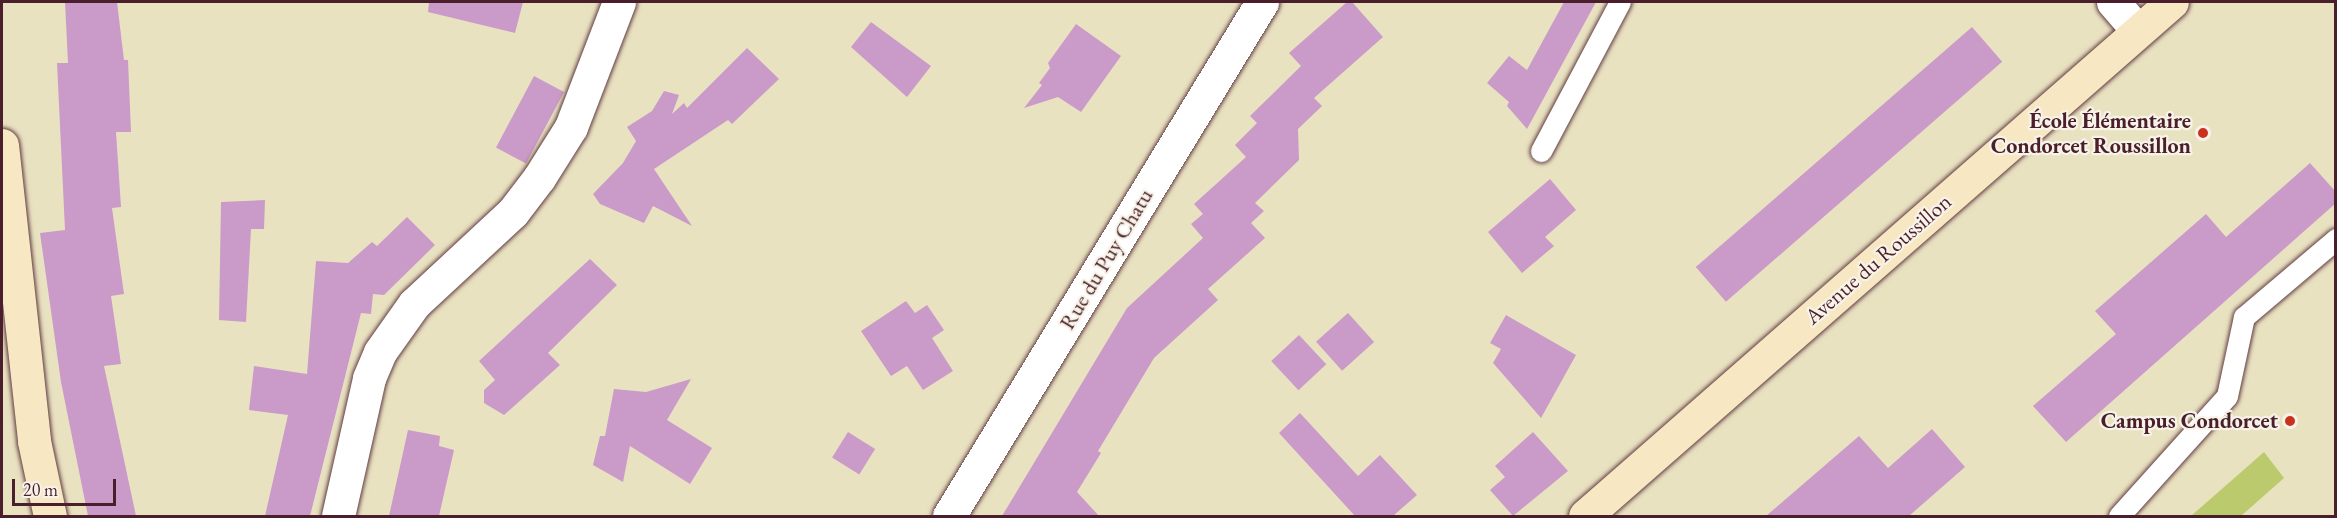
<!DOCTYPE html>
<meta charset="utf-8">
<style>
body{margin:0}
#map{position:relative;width:2337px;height:518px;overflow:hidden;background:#e9e2c1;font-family:"EB Garamond",serif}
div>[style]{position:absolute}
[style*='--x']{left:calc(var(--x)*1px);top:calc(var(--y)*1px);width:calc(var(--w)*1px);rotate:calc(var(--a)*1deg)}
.green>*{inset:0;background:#bbca6c}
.building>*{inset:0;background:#ca9bc8;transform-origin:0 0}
.roads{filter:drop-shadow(0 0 2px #623c42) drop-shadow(0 0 2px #623c42)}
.lane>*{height:21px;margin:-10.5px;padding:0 10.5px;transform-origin:10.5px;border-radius:10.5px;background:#fff}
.street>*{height:33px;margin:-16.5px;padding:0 16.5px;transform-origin:16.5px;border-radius:16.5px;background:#fff}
.secondary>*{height:33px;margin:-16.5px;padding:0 16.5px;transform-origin:16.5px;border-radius:16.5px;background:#f7e8c3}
.dots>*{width:16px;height:16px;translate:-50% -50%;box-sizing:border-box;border:3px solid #f7f3e8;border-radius:50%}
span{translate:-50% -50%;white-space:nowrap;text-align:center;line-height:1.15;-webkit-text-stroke:4.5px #f7f3e8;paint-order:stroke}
.poi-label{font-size:22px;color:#4a1f2b;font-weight:700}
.right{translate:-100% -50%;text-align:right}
.street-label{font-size:22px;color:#4a1f2b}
.frame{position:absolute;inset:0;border:3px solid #4a1f2b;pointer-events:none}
.scale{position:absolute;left:12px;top:479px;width:104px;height:27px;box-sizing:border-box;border:3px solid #4a1f2b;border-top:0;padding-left:8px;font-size:18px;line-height:21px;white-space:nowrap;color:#4a1f2b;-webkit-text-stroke:4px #f7f3e8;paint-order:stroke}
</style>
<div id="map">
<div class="green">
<div style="clip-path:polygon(2264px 452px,2284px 478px,2241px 516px,2191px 516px)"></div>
</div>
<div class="building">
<div style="clip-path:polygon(65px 2px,117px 2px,124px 60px,128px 60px,131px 132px,116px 132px,121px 207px,112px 208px,124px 294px,111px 296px,121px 364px,104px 366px,136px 516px,88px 516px,61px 382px,40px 233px,65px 230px,57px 63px,68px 63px)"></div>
<div style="clip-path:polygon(429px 2px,523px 2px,515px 33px,428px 12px)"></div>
<div style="clip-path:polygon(1347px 2px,1352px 2px,1383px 37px,1314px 98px,1322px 106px,1298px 129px,1299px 160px,1255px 203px,1264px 211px,1251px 223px,1265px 238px,1208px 289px,1218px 300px,1154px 358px,1098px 451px,1101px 453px,1077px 492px,1099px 516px,1002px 516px,1127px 308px,1203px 238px,1191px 224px,1203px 214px,1194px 204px,1246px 157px,1235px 145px,1257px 123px,1250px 116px,1301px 66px,1289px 53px)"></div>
<div style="clip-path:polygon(1564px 2px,1596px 2px,1527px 129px,1507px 106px,1509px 102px,1487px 83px,1509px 56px,1527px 70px)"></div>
<div style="clip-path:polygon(871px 22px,931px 66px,907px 97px,851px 47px)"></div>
<div style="clip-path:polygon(1076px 24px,1121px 56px,1081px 112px,1058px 97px,1024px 108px,1042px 85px,1039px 83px,1050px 68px,1048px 63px)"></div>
<div style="left:1972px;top:27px;width:46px;height:366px;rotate:49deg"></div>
<div style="clip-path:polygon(747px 48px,779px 79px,732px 124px,728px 120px,654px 169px,692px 226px,653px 206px,644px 223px,600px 204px,593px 194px,623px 163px,636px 141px,627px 127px,652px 111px,664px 91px,679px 95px,672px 114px,684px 103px,687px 108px)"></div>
<div style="left:534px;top:76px;width:34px;height:81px;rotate:28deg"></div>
<div style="clip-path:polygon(2310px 163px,2336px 192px,2336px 203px,2066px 442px,2033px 406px,2116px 334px,2095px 311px,2206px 214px,2226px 237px)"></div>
<div style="clip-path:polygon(1550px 179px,1576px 210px,1545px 237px,1554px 246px,1522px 273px,1488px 232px)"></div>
<div style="clip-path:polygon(265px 200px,264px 229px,251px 229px,246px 322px,219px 320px,221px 202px)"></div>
<div style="clip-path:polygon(407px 217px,435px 245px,384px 295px,373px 294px,371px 314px,361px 313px,310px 516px,265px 516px,288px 415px,249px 410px,254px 366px,307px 374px,316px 261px,348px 263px,372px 242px,377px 246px)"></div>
<div style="clip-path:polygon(590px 259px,617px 285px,548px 353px,560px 365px,504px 415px,484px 403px,484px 390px,495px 380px,479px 361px)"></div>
<div style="clip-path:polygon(906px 301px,915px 313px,927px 305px,944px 330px,932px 338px,953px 371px,923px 390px,907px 366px,891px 376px,861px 331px)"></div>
<div style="left:1348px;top:313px;width:39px;height:43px;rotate:48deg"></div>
<div style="clip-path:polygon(1506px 315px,1576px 355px,1541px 418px,1493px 363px,1501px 349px,1490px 343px)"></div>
<div style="left:1299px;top:335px;width:40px;height:38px;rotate:47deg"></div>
<div style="clip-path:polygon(691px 379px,667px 420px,712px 448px,690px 484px,630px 446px,623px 482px,593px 465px,600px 436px,605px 436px,614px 389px,646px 392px)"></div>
<div style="clip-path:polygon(1300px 413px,1358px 476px,1380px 455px,1417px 495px,1393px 516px,1355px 516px,1279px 433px)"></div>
<div style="clip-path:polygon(1932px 429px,1965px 467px,1909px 516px,1766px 516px,1859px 436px,1888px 468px)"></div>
<div style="clip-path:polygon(408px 430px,440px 436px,439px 446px,454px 450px,439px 516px,389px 516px)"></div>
<div style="left:848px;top:432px;width:32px;height:30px;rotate:32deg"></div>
<div style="clip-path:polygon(1533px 432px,1568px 471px,1513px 516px,1490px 490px,1505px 477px,1495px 466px)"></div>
</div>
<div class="roads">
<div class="lane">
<div style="--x:1541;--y:151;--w:169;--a:-62.1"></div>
<div style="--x:2119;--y:516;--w:161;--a:-48"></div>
<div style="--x:2227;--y:396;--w:81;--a:-77.9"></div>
<div style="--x:2244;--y:317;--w:121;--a:-40.3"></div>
</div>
<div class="street">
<div style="--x:2113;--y:2;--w:38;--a:49"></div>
<div style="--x:338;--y:516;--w:141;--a:-77.3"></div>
<div style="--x:369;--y:378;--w:28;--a:-67"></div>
<div style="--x:380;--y:352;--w:59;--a:-54.7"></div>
<div style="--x:414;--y:304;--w:135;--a:-42.9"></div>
<div style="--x:513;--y:212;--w:43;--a:-52.6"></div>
<div style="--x:539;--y:178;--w:60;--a:-57.9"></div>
<div style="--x:571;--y:127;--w:134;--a:-69"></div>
<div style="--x:949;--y:516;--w:602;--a:-58.66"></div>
</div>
<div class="secondary">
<div style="--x:2;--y:145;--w:298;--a:83.8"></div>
<div style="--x:34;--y:441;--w:77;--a:78"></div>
<div style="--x:1585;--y:516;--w:780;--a:-41.21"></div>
</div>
</div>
<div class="dots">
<div style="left:2203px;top:133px;background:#c8321e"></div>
<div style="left:2290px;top:421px;background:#c8321e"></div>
</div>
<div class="poi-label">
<span class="right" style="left:2191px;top:133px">École Élémentaire<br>Condorcet Roussillon</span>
<span class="right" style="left:2278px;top:421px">Campus Condorcet</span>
</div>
<div class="street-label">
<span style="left:1106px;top:259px;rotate:-59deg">Rue du Puy Chatu</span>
<span style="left:1878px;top:259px;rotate:-41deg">Avenue du Roussillon</span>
</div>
<div class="frame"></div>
<div class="scale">20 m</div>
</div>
